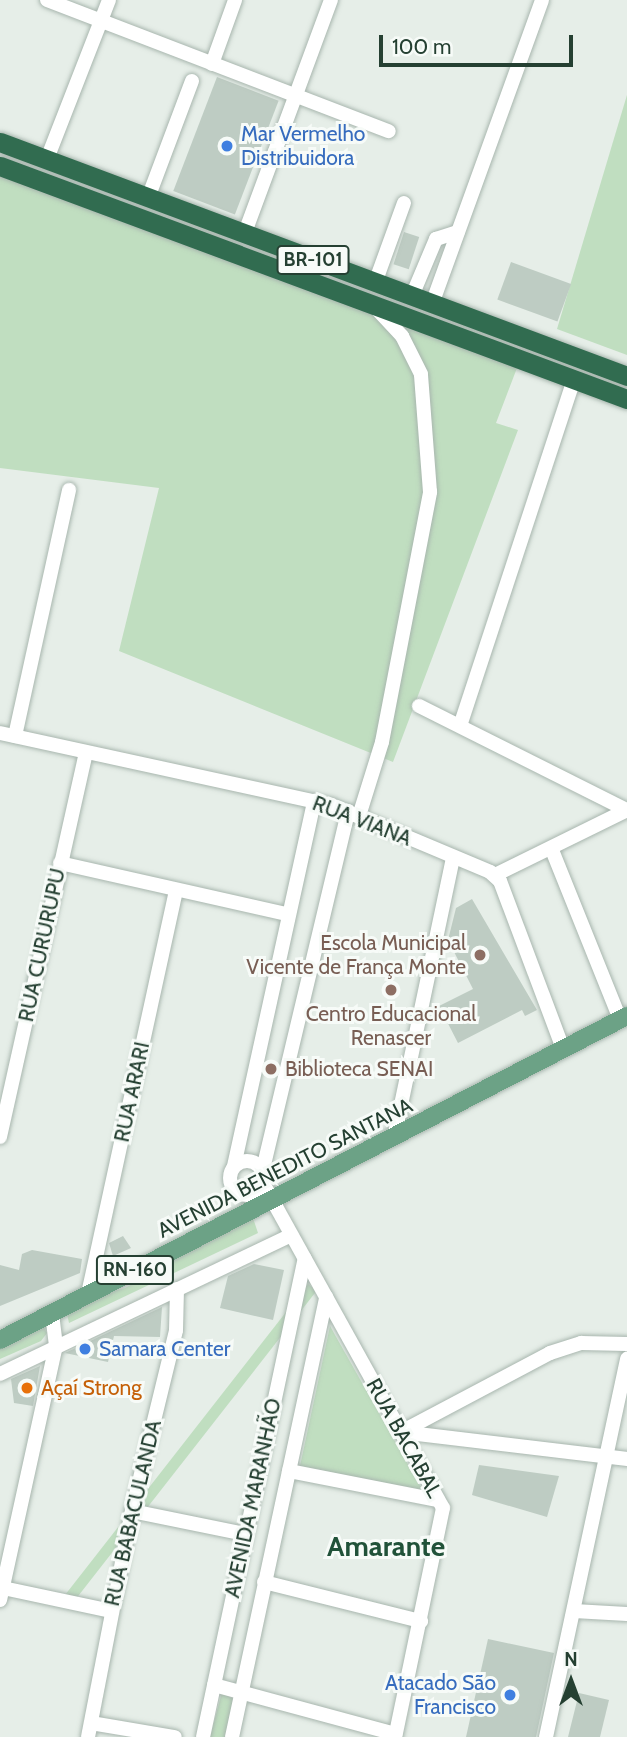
<!DOCTYPE html>
<meta charset="utf-8">
<style>
body{margin:0}
#map{position:relative;width:627px;height:1737px;overflow:hidden;background:#e6eee8;font-family:Cabin,sans-serif}
div>[style]{position:absolute}
[style*='--x']{left:calc(var(--x)*1px);top:calc(var(--y)*1px);width:calc(var(--w)*1px);rotate:calc(var(--a)*1deg)}
.green>*{inset:0;background:#c0dec0;transform-origin:0 0}
.building>*{inset:0;background:#beccc3;transform-origin:0 0}
.roads{filter:drop-shadow(0 0 2px #a8b6ae) drop-shadow(0 0 2px #a8b6ae)}
.minor>*{height:14px;margin:-7px;padding:0 7px;transform-origin:7px;border-radius:7px;background:#fff}
.minor>.ring{margin:-7px;padding:0;box-sizing:content-box;background:none;border:14px solid #fff;border-radius:50%}
.major>*{height:18px;margin:-9px;padding:0 9px;transform-origin:9px;border-radius:9px;background:#6ca286}
.highway>*{height:19px;margin:-9.5px;padding:0 9.5px;transform-origin:9.5px;border-radius:9.5px;background:#316c50}
.dots>*{width:19px;height:19px;translate:-50% -50%;box-sizing:border-box;border:4px solid #f7fbf8;border-radius:50%}
span{translate:-50% -50%;white-space:nowrap;text-align:center;line-height:1.15;-webkit-text-stroke:6px #f7fbf8;paint-order:stroke}
.shield-label span{padding:2px 5px;background:#f7fbf8;border:2px solid;border-radius:5px;-webkit-text-stroke-width:0}
.shield-label{font-size:19px;color:#254032;font-weight:700}
.shop-label{font-size:21px;color:#366cbe}
.left{translate:0 -50%;text-align:left}
.right{translate:-100% -50%;text-align:right}
.street-label{font-size:21px;color:#254032}
.education-label{font-size:21px;color:#785e54}
.food-label{font-size:21px;color:#c56008}
.district-label{font-size:28px;color:#215239;font-weight:700}
.north{position:absolute;left:536px;top:1646px;width:70px;height:70px;-webkit-text-stroke:5px #f7fbf8;paint-order:stroke;rotate:0deg;font-size:19px;font-weight:700;line-height:28px;text-align:center;color:#254032}
.north::after{content:'';display:block;margin:auto;width:24px;height:32px;background:#254032;clip-path:polygon(50% 0,100% 100%,50% 72%,0 100%)}
.scale{position:absolute;left:379px;top:35px;width:194px;height:32px;box-sizing:border-box;border:4px solid #254032;border-top:0;padding-left:9px;font-size:21px;line-height:24px;white-space:nowrap;color:#254032;-webkit-text-stroke:5px #f7fbf8;paint-order:stroke}
</style>
<div id="map">
<div class="green">
<div style="clip-path:polygon(627px 95px,627px 355px,557px 329px)"></div>
<div style="clip-path:polygon(0 176px,517px 368px,496px 423px,518px 430px,393px 762px,119px 651px,159px 488px,0 468px)"></div>
<div style="clip-path:polygon(252px 1215px,258px 1233px,69px 1323px,67px 1314px,93px 1296px,125px 1288px)"></div>
<div style="left:308px;top:1284px;width:11px;height:402px;rotate:38deg"></div>
<div style="clip-path:polygon(41px 1322px,47px 1333px,41px 1341px,0 1359px,0 1343px)"></div>
<div style="clip-path:polygon(330px 1326px,423px 1491px,300px 1466px)"></div>
<div style="clip-path:polygon(222px 1692px,233px 1699px,225px 1737px,210px 1737px)"></div>
</div>
<div class="building">
<div style="left:217px;top:77px;width:66px;height:122px;rotate:21deg"></div>
<div style="left:404px;top:232px;width:16px;height:34px;rotate:18deg"></div>
<div style="left:511px;top:262px;width:64px;height:40px;rotate:20deg"></div>
<div style="clip-path:polygon(472px 899px,537px 1010px,525px 1016px,522px 1010px,458px 1043px,439px 1006px,473px 989px,448px 940px,456px 908px)"></div>
<div style="clip-path:polygon(123px 1236px,131px 1248px,113px 1256px,109px 1243px)"></div>
<div style="clip-path:polygon(32px 1250px,82px 1259px,80px 1273px,0 1306px,0 1265px,19px 1270px,22px 1254px)"></div>
<div style="clip-path:polygon(254px 1264px,284px 1270px,273px 1320px,220px 1308px,228px 1276px)"></div>
<div style="clip-path:polygon(162px 1307px,160px 1337px,114px 1336px,108px 1362px,65px 1353px)"></div>
<div style="clip-path:polygon(40px 1366px,33px 1406px,14px 1403px,11px 1379px)"></div>
<div style="clip-path:polygon(479px 1465px,559px 1476px,547px 1517px,472px 1495px)"></div>
<div style="clip-path:polygon(488px 1639px,554px 1653px,536px 1737px,466px 1737px)"></div>
<div style="clip-path:polygon(579px 1693px,609px 1700px,600px 1737px,568px 1737px)"></div>
</div>
<div class="roads">
<div class="minor">
<div style="--x:47;--y:0;--w:366;--a:21"></div>
<div style="--x:212;--y:64;--w:68;--a:-70.2"></div>
<div style="--x:47;--y:159;--w:171;--a:-68.7"></div>
<div style="--x:148;--y:198;--w:125;--a:-69.4"></div>
<div style="--x:244;--y:235;--w:251;--a:-69.7"></div>
<div style="--x:375;--y:283;--w:85;--a:-70.1"></div>
<div style="--x:412;--y:296;--w:62;--a:-67.2"></div>
<div style="--x:436;--y:239;--w:23;--a:-18"></div>
<div style="--x:432;--y:304;--w:323;--a:-70.1"></div>
<div style="--x:419;--y:706;--w:233;--a:26.6"></div>
<div style="--x:461;--y:723;--w:361;--a:-71.8"></div>
<div style="--x:0;--y:733;--w:339;--a:12.3"></div>
<div style="--x:331;--y:805;--w:173;--a:22.8"></div>
<div style="--x:490;--y:872;--w:13;--a:42"></div>
<div style="--x:500;--y:881;--w:179;--a:69.4"></div>
<div style="--x:15;--y:736;--w:252;--a:-77.6"></div>
<div style="--x:359;--y:816;--w:77;--a:-72.7"></div>
<div style="--x:382;--y:742;--w:255;--a:-79.1"></div>
<div style="--x:430;--y:492;--w:118;--a:-94.4"></div>
<div style="--x:421;--y:374;--w:42;--a:-116.6"></div>
<div style="--x:402;--y:336;--w:37;--a:-133"></div>
<div style="--x:552;--y:850;--w:182;--a:68.1"></div>
<div style="--x:60;--y:863;--w:233;--a:12.7"></div>
<div style="--x:495;--y:875;--w:147;--a:-26.2"></div>
<div style="--x:0;--y:1137;--w:394;--a:-77.4"></div>
<div style="--x:394;--y:1138;--w:286;--a:-78.1"></div>
<div class="ring" style="left:230px;top:1161px;width:20px;height:20px"></div>
<div style="--x:234;--y:1166;--w:374;--a:-77.6"></div>
<div style="--x:263;--y:1169;--w:368;--a:-76.6"></div>
<div style="--x:264;--y:1185;--w:369;--a:61"></div>
<div style="--x:443;--y:1508;--w:234;--a:101.8"></div>
<div style="--x:88;--y:1294;--w:413;--a:-77.7"></div>
<div style="--x:0;--y:1374;--w:320;--a:-25.5"></div>
<div style="--x:401;--y:1432;--w:169;--a:-27.9"></div>
<div style="--x:550;--y:1353;--w:33;--a:-18"></div>
<div style="--x:581;--y:1343;--w:46;--a:1.2"></div>
<div style="--x:401;--y:1432;--w:228;--a:6.8"></div>
<div style="--x:289;--y:1471;--w:151;--a:11.1"></div>
<div style="--x:132;--y:1511;--w:115;--a:11.5"></div>
<div style="--x:264;--y:1582;--w:162;--a:14"></div>
<div style="--x:3;--y:1588;--w:110;--a:12"></div>
<div style="--x:0;--y:1600;--w:260;--a:-77.6"></div>
<div style="--x:56;--y:1346;--w:34;--a:-97"></div>
<div style="--x:574;--y:1611;--w:53;--a:3.2"></div>
<div style="--x:214;--y:1685;--w:188;--a:15.1"></div>
<div style="--x:91;--y:1723;--w:85;--a:9.5"></div>
<div style="--x:88;--y:1737;--w:230;--a:-79"></div>
<div style="--x:132;--y:1511;--w:186;--a:-76.3"></div>
<div style="--x:176;--y:1330;--w:41;--a:-88.6"></div>
<div style="--x:203;--y:1737;--w:489;--a:-78"></div>
<div style="--x:232;--y:1737;--w:450;--a:-77.9"></div>
<div style="--x:546;--y:1737;--w:387;--a:-77.9"></div>
</div>
<div class="major">
<div style="--x:0;--y:1340;--w:706;--a:-27.33"></div>
</div>
<div class="highway">
<div style="--x:0;--y:142;--w:669;--a:20.47"></div>
<div style="--x:0;--y:166;--w:669;--a:20.39"></div>
</div>
</div>
<div class="dots">
<div style="left:227px;top:146px;background:#3f7fe0"></div>
<div style="left:480px;top:955px;background:#8d6e63"></div>
<div style="left:391px;top:990px;background:#8d6e63"></div>
<div style="left:271px;top:1069px;background:#8d6e63"></div>
<div style="left:85px;top:1349px;background:#3f7fe0"></div>
<div style="left:27px;top:1388px;background:#e8710a"></div>
<div style="left:510px;top:1695px;background:#3f7fe0"></div>
</div>
<div class="shield-label">
<span style="left:313px;top:260px">BR-101</span>
<span style="left:135px;top:1270px">RN-160</span>
</div>
<div class="shop-label">
<span class="left" style="left:241px;top:146px">Mar Vermelho<br>Distribuidora</span>
<span class="left" style="left:99px;top:1349px">Samara Center</span>
<span class="right" style="left:496px;top:1695px">Atacado São<br>Francisco</span>
</div>
<div class="street-label">
<span style="left:362px;top:821px;rotate:21deg">RUA VIANA</span>
<span style="left:42px;top:945px;rotate:-78deg">RUA CURURUPU</span>
<span style="left:132px;top:1092px;rotate:-78deg">RUA ARARI</span>
<span style="left:285px;top:1168px;rotate:-27deg">AVENIDA BENEDITO SANTANA</span>
<span style="left:404px;top:1438px;rotate:61deg">RUA BACABAL</span>
<span style="left:253px;top:1498px;rotate:-78deg">AVENIDA MARANHÃO</span>
<span style="left:133px;top:1513px;rotate:-77deg">RUA BABACULANDA</span>
</div>
<div class="education-label">
<span class="right" style="left:466px;top:955px">Escola Municipal<br>Vicente de França Monte</span>
<span style="left:391px;top:1026px">Centro Educacional<br>Renascer</span>
<span class="left" style="left:285px;top:1069px">Biblioteca SENAI</span>
</div>
<div class="food-label">
<span class="left" style="left:41px;top:1388px">Açaí Strong</span>
</div>
<div class="district-label">
<span style="left:386px;top:1546px">Amarante</span>
</div>
<div class="north">N</div>
<div class="scale">100 m</div>
</div>
